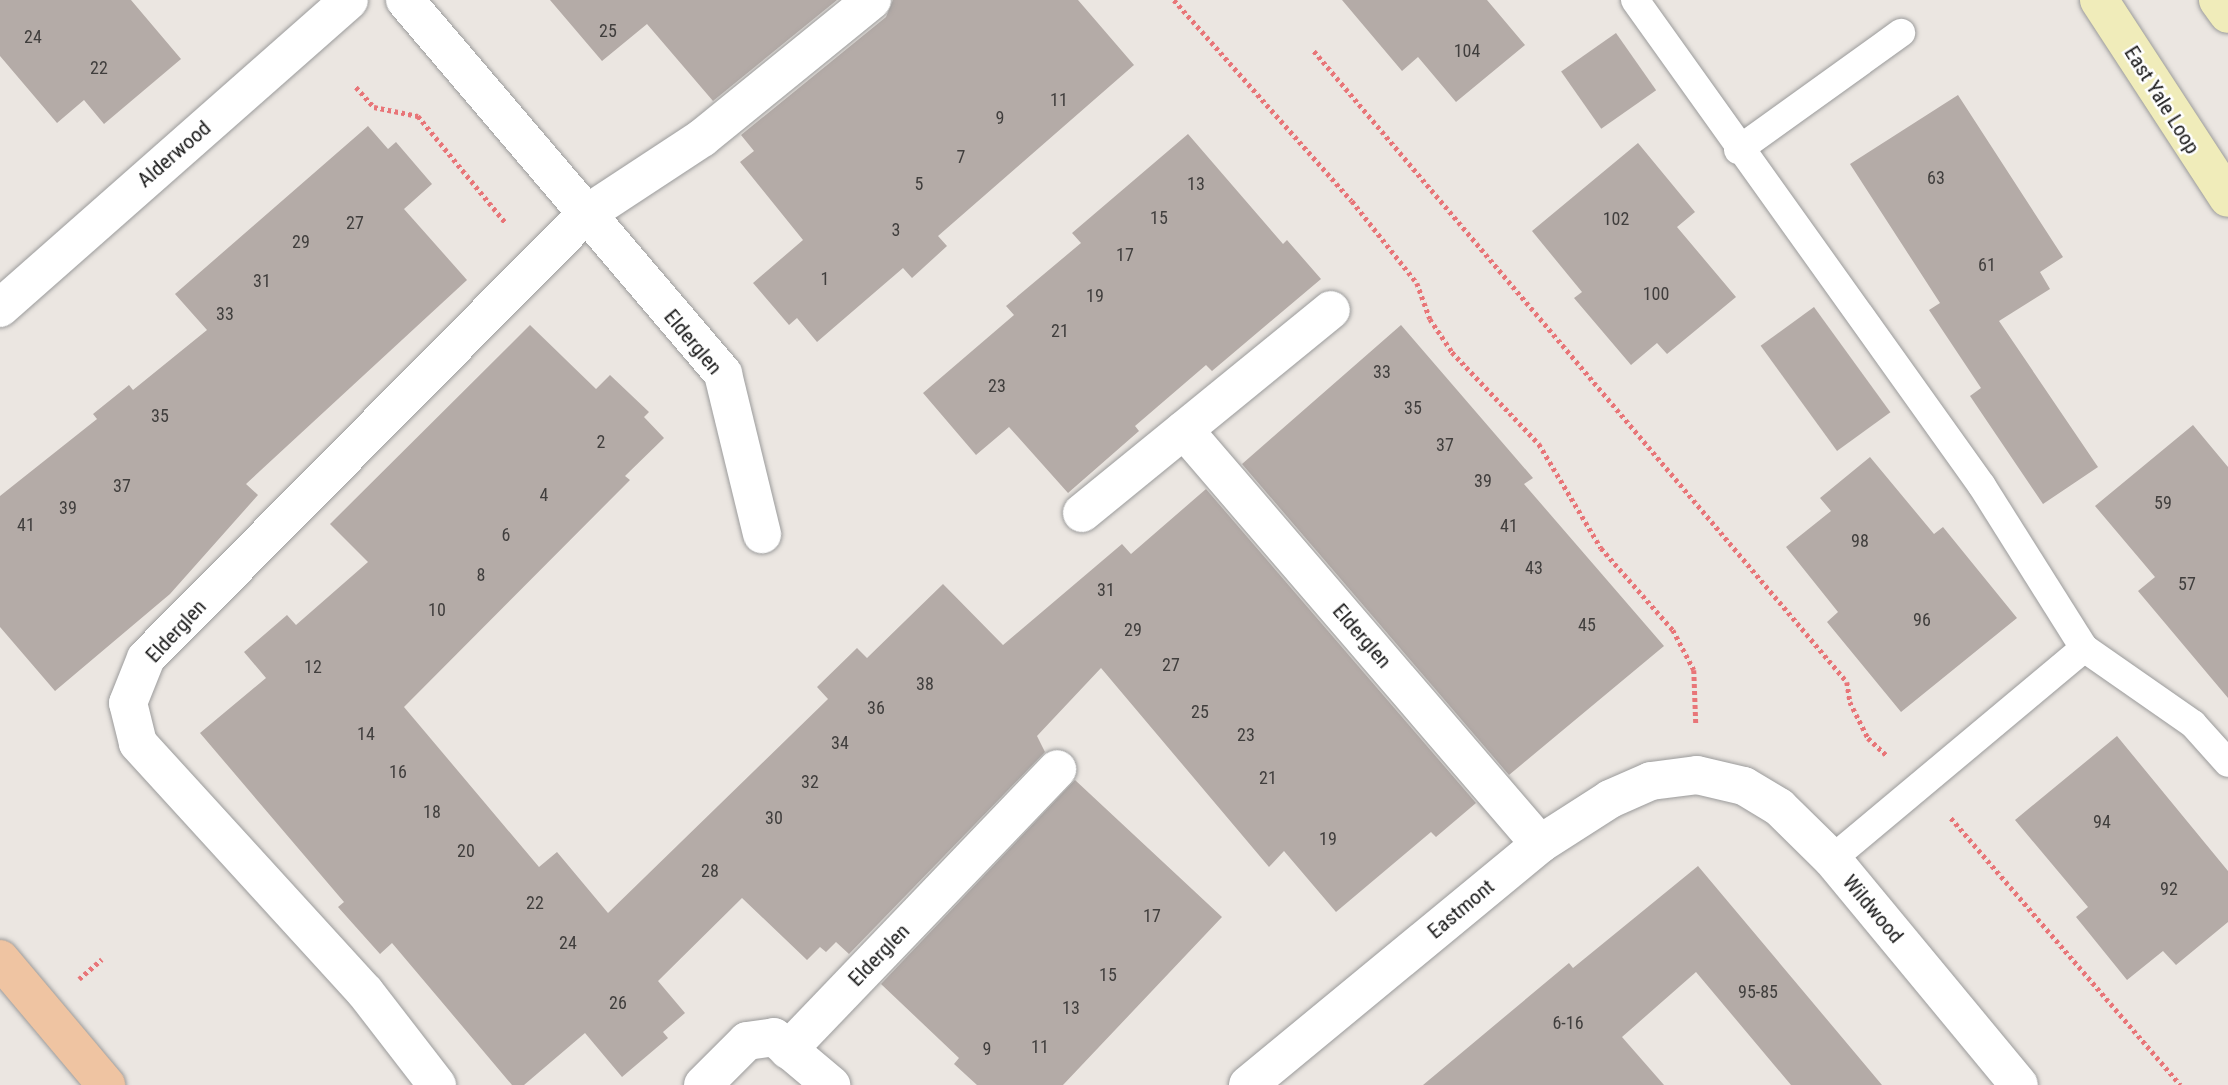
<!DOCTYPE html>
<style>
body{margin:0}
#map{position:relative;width:2228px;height:1085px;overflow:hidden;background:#ebe6e1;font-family:"Roboto Condensed",sans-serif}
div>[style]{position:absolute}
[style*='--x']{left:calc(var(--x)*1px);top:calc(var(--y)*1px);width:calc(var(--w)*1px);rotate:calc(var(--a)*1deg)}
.building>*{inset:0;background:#b4aba7;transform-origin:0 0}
.path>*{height:4.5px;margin-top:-2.25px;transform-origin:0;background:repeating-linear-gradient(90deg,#e87578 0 3.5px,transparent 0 7px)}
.roads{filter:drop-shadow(0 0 2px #9b9b9b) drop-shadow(0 0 2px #9b9b9b)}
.lane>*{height:28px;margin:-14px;padding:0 14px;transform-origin:14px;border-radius:14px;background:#fff}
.street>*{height:38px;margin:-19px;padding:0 19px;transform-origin:19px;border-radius:19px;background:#fff}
.secondary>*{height:38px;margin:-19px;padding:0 19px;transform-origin:19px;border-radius:19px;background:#f0ecba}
.primary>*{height:38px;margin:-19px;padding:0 19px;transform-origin:19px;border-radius:19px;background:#efc4a2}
span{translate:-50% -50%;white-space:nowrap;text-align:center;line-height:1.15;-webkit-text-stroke:5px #fff;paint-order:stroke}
.number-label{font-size:18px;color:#403e3d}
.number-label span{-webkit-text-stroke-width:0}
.street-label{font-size:21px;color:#1a1a1a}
</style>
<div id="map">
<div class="building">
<div style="clip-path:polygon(0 0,131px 0,181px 59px,104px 124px,84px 100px,57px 123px,0 56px)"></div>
<div style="clip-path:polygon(550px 0,837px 0,713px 101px,647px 24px,602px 61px)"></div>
<div style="clip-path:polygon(893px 0,1078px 0,1134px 65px,938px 236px,947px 246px,912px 278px,903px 268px,817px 342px,797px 318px,789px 325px,753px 283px,803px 240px,740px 162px,754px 151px,741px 135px,886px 17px)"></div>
<div style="clip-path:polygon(1342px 0,1487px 0,1525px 45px,1456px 102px,1418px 57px,1402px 71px)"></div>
<div style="left:1616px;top:33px;width:70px;height:67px;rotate:55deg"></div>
<div style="clip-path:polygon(1958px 95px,2063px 257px,2040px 272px,2050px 289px,1999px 321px,2098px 467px,2043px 504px,1970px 396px,1981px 388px,1929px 310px,1940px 303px,1850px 164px)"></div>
<div style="clip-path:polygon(368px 126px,388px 149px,396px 142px,432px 184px,404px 209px,467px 280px,246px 484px,258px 495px,170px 594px,55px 691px,0 627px,0 496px,97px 419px,93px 414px,129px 385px,133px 390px,207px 330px,175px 294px)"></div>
<div style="clip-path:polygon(1188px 134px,1283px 244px,1287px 240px,1321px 279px,1212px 371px,1206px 365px,1135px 426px,1139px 431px,1068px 493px,1009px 427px,976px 455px,923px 393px,1014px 315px,1006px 306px,1081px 243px,1072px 233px)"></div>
<div style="clip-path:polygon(1638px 143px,1695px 212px,1677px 227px,1736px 297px,1667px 354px,1657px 343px,1631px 365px,1574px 298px,1582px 292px,1532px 231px)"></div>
<div style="left:1814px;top:307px;width:130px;height:66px;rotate:54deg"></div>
<div style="clip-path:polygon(530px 325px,596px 389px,610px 375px,649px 412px,644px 417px,664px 438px,625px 476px,630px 480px,404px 707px,539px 867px,557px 852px,608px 913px,828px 699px,817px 687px,857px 648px,867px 658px,943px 584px,1003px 645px,1122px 544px,1131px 554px,1206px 489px,1476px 803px,1436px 837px,1431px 832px,1336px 912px,1284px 851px,1269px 867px,1101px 668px,1037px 736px,1045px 752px,849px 954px,836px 942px,826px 952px,820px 947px,807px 960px,742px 898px,658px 981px,685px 1013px,663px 1032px,668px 1038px,622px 1077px,585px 1033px,524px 1085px,512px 1085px,392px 943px,380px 954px,338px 907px,344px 902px,200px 733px,266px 678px,244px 652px,287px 615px,296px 625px,368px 562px,330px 524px)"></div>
<div style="clip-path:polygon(1401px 325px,1533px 478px,1524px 484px,1664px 646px,1509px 775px,1242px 464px)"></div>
<div style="clip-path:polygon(2193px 425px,2228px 467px,2228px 698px,2138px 591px,2155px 577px,2095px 506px)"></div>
<div style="clip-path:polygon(1870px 457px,1934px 534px,1943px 527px,2017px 618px,1901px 712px,1827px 622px,1838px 612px,1786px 547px,1831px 511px,1820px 498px)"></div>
<div style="clip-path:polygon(2117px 736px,2228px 871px,2228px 922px,2176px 965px,2163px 951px,2127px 980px,2076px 917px,2088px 907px,2015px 820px)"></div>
<div style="clip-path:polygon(1075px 780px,1222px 917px,1063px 1085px,977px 1085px,954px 1064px,959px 1058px,881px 984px)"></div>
<div style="clip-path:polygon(1698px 866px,1882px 1085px,1791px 1085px,1696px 972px,1622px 1037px,1664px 1085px,1423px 1085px,1569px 963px,1573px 968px)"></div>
</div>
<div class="path">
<div style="--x:1174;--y:0;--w:268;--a:48.5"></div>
<div style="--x:1352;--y:201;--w:105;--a:51.6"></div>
<div style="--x:1417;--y:283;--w:38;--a:70"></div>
<div style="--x:1430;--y:319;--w:40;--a:56"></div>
<div style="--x:1452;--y:352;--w:127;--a:46.6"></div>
<div style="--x:1539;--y:444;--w:121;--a:59.2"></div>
<div style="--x:1601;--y:548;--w:109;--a:48.7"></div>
<div style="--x:1673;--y:630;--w:45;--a:62.3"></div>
<div style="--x:1694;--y:670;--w:55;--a:87.9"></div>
<div style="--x:1314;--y:51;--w:826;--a:49.81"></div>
<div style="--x:1847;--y:682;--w:20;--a:81"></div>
<div style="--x:1850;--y:702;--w:40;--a:63.4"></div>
<div style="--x:1868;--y:738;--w:26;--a:43"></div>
<div style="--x:356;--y:87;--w:27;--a:48"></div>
<div style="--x:374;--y:107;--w:45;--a:11.6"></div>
<div style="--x:418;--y:116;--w:139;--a:50.6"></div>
<div style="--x:1951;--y:818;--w:352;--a:49.3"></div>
<div style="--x:79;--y:979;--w:30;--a:-41"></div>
</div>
<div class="roads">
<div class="lane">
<div style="--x:1635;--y:0;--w:597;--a:54.47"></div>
<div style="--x:1982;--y:486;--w:191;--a:57.8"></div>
<div style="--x:1738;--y:150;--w:201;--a:-35.7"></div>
<div style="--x:1832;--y:859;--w:329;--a:-39.9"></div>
<div style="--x:2084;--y:648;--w:133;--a:34.9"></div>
<div style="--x:2193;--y:724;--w:52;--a:48.1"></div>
</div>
<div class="street">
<div style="--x:405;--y:0;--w:491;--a:49.6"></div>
<div style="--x:723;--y:374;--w:165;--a:76.3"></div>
<div style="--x:0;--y:308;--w:465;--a:-41.4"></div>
<div style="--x:1184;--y:430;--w:546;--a:49.31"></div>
<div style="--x:1082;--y:513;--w:321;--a:-39.2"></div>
<div style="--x:788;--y:1050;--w:389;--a:-46.2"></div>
<div style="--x:437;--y:1085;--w:118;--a:-127.7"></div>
<div style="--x:365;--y:992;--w:337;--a:-132.4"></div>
<div style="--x:138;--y:743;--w:41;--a:-104"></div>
<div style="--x:128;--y:703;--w:48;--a:-68.2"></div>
<div style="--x:146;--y:658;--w:624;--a:-45.26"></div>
<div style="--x:585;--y:215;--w:140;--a:-33.3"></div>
<div style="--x:702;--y:138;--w:219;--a:-39.1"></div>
<div style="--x:703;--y:1085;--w:62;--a:-45"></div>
<div style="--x:747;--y:1041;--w:27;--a:-8"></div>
<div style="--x:774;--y:1037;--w:75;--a:40.1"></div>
<div style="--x:1248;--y:1085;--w:379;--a:-39.5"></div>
<div style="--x:1540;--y:844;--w:83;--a:-32.7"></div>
<div style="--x:1610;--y:799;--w:45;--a:-23.7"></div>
<div style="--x:1651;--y:781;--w:46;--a:-7.4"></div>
<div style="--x:1697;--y:775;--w:48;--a:13.2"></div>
<div style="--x:1744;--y:786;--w:41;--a:31"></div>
<div style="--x:1779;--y:807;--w:74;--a:44.5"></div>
<div style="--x:1832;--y:859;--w:293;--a:50.4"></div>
</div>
<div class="secondary">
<div style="--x:2099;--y:0;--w:236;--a:56.9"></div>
<div style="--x:2218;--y:0;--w:17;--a:54"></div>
</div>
<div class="primary">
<div style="--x:0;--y:959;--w:165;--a:49.9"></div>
</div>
</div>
<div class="number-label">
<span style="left:608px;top:31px">25</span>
<span style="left:33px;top:37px">24</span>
<span style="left:1467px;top:51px">104</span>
<span style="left:99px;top:68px">22</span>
<span style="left:1059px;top:100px">11</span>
<span style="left:1000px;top:118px">9</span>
<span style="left:961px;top:157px">7</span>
<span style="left:1936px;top:178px">63</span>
<span style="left:919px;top:184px">5</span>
<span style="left:1196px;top:184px">13</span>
<span style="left:1159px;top:218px">15</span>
<span style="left:1616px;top:219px">102</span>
<span style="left:355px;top:223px">27</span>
<span style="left:896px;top:230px">3</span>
<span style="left:301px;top:242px">29</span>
<span style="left:1125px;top:255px">17</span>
<span style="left:1987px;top:265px">61</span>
<span style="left:825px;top:279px">1</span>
<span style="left:262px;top:281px">31</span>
<span style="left:1656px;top:294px">100</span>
<span style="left:1095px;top:296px">19</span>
<span style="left:225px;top:314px">33</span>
<span style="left:1060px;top:331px">21</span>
<span style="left:1382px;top:372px">33</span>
<span style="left:997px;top:386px">23</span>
<span style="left:1413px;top:408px">35</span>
<span style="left:160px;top:416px">35</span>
<span style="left:601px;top:442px">2</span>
<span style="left:1445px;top:445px">37</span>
<span style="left:1483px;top:481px">39</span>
<span style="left:122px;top:486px">37</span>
<span style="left:544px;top:495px">4</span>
<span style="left:2163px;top:503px">59</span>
<span style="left:68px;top:508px">39</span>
<span style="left:26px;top:525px">41</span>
<span style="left:1509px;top:526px">41</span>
<span style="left:506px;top:535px">6</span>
<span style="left:1860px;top:541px">98</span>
<span style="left:1534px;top:568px">43</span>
<span style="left:481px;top:575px">8</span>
<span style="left:2187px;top:584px">57</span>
<span style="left:1106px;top:590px">31</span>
<span style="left:437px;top:610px">10</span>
<span style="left:1922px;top:620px">96</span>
<span style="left:1587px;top:625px">45</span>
<span style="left:1133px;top:630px">29</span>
<span style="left:1171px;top:665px">27</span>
<span style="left:313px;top:667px">12</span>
<span style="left:925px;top:684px">38</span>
<span style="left:876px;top:708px">36</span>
<span style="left:1200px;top:712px">25</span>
<span style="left:366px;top:734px">14</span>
<span style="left:1246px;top:735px">23</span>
<span style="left:840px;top:743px">34</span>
<span style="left:398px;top:772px">16</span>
<span style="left:1268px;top:778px">21</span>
<span style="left:810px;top:782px">32</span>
<span style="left:432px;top:812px">18</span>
<span style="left:774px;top:818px">30</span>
<span style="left:2102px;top:822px">94</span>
<span style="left:1328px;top:839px">19</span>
<span style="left:466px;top:851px">20</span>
<span style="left:710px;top:871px">28</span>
<span style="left:2169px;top:889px">92</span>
<span style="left:535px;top:903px">22</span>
<span style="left:1152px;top:916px">17</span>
<span style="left:568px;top:943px">24</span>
<span style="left:1108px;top:975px">15</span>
<span style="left:1758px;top:992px">95-85</span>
<span style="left:618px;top:1003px">26</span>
<span style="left:1071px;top:1008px">13</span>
<span style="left:1568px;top:1023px">6-16</span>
<span style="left:1040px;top:1047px">11</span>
<span style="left:987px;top:1049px">9</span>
</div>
<div class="street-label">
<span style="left:2162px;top:100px;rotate:58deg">East Yale Loop</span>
<span style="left:174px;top:154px;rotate:-41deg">Alderwood</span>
<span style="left:693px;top:342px;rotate:50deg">Elderglen</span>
<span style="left:176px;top:631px;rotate:-47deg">Elderglen</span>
<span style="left:1362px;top:636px;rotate:49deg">Elderglen</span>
<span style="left:1461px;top:909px;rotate:-40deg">Eastmont</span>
<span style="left:1873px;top:909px;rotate:50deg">Wildwood</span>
<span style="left:879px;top:955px;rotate:-46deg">Elderglen</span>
</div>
</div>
